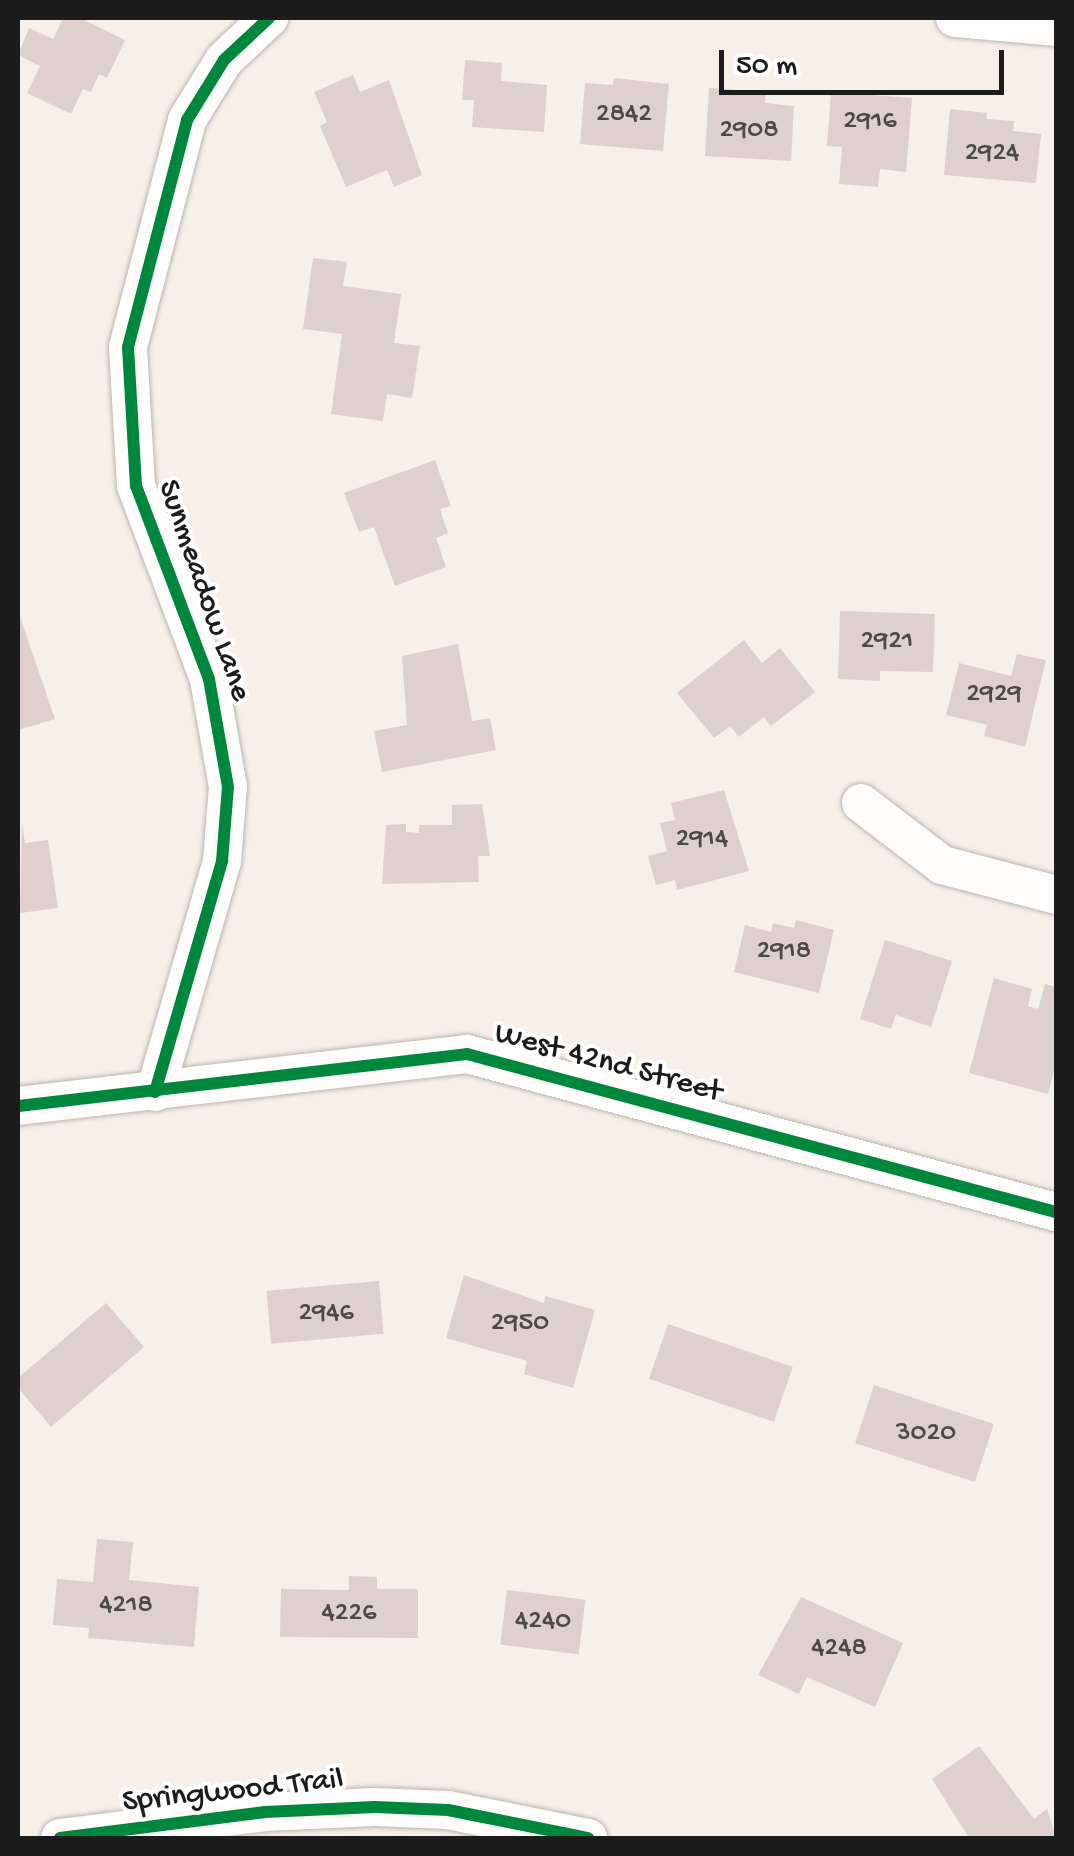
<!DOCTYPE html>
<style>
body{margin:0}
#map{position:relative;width:1074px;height:1856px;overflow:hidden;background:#f6f0e9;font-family:"Gochi Hand",sans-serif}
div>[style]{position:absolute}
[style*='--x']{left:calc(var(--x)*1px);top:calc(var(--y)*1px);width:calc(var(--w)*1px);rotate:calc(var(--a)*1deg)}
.building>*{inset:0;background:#ded0cc;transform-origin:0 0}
.roads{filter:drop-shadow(0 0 2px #bab6b1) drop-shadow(0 0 2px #bab6b1)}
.street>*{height:38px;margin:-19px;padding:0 19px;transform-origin:19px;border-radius:19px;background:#fefdfc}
.cycleway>*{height:12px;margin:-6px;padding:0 6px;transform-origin:6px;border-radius:6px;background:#00873e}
span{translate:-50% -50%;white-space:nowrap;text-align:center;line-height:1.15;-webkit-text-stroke:8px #fff;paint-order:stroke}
.number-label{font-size:28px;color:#4c4948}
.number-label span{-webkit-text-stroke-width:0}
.street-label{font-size:32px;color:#1c1c1c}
.frame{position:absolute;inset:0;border:20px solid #1c1c1c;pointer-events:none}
.scale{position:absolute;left:719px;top:50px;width:285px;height:45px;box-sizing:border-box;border:5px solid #1c1c1c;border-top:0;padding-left:12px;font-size:30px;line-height:35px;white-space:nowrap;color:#1c1c1c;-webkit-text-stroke:8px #fff;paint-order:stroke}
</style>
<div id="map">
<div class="building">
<div style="clip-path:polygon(63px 18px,80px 18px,125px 40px,107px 78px,99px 74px,91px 92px,83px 89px,71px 114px,27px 93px,40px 66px,18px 55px,29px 28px,53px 39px)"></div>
<div style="clip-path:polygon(465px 60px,502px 63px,501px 81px,547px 85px,544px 132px,472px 127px,474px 100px,462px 100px)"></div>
<div style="clip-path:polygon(353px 75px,360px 92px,389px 80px,422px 175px,394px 187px,387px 170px,346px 187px,320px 126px,327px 122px,314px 92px)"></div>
<div style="clip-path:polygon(614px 78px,669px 84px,663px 151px,580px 144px,585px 83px,613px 85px)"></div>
<div style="clip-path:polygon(709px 88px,766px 92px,765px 103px,794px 106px,791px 161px,705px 156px)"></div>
<div style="clip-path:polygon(831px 92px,912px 98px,906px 172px,880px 169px,878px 187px,839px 184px,842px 147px,827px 146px)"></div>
<div style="clip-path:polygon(950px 109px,987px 113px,986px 119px,1014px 121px,1013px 131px,1041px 134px,1036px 183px,944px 175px)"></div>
<div style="clip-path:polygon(313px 258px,347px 262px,343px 286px,401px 294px,394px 343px,420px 346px,412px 398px,387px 394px,383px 421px,331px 414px,342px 334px,303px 329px)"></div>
<div style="clip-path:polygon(435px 460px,451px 506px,440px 509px,448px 533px,436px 538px,446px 567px,395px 586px,374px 527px,359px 532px,344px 493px)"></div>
<div style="clip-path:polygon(18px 611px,55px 719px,18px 730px)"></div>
<div style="clip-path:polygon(840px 611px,935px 614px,933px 672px,880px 671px,880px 681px,838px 679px)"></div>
<div style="clip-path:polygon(744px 640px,762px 663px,780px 648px,815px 692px,771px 726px,764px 717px,739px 737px,730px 726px,714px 738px,677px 693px)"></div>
<div style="clip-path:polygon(458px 644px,472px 721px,490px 718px,496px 750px,382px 772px,374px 731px,407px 725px,402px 656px)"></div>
<div style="clip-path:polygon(1017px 654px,1046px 660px,1025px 747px,984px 736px,987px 725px,946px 715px,959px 663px,1011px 676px)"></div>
<div style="clip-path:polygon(724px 790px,749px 871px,677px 890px,675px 880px,656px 885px,648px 856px,667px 851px,660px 823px,675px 820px,671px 803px)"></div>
<div style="clip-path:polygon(482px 804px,490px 856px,478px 856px,479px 882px,382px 884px,386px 825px,406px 824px,406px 832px,419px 833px,419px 825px,452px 825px,452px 805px)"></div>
<div style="clip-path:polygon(22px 824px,25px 843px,48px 840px,58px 908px,20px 913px)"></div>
<div style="clip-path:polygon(796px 920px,834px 930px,819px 993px,734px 972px,745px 925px,771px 932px,773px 923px,794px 928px)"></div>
<div style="clip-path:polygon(885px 940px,952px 961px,931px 1027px,896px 1015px,891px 1029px,860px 1019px)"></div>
<div style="clip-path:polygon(994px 978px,1032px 989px,1028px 1006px,1038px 1009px,1045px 984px,1056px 987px,1056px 1062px,1048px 1094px,969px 1073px)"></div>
<div style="clip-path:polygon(464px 1275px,544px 1303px,545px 1296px,595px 1310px,573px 1388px,524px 1374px,527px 1361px,446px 1338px)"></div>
<div style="left:379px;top:1281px;width:53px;height:113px;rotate:85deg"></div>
<div style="clip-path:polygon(106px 1303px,144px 1347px,51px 1427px,18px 1388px,18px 1378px)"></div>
<div style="left:668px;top:1324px;width:132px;height:58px;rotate:19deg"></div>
<div style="left:874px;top:1385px;width:126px;height:61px;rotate:18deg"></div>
<div style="clip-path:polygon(97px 1539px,133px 1542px,129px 1580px,199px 1587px,194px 1647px,88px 1638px,89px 1628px,53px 1625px,57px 1579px,93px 1582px)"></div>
<div style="clip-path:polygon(349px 1576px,377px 1577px,377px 1589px,418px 1589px,418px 1638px,280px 1637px,281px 1589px,349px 1590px)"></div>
<div style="left:507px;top:1590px;width:79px;height:55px;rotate:7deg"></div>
<div style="clip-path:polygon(801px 1597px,903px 1643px,875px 1707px,807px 1677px,799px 1694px,758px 1675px)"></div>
<div style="clip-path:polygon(979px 1746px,1034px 1819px,1047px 1809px,1056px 1838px,969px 1838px,932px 1779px)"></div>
</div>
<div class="roads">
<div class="street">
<div style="--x:955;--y:18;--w:101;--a:5.1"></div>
<div style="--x:861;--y:803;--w:102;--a:37.4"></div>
<div style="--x:942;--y:865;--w:118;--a:14.7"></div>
<div style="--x:155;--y:1092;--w:241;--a:-73.8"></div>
<div style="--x:222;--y:861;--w:74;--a:-85.4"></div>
<div style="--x:228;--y:787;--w:110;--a:-100"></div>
<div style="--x:209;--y:679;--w:206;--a:-110.7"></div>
<div style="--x:136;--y:486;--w:139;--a:-93.3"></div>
<div style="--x:128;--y:347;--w:235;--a:-75.4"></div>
<div style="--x:187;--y:120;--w:70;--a:-58.3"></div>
<div style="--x:224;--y:60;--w:62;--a:-43"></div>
<div style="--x:18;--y:1106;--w:452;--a:-6.6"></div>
<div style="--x:467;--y:1054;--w:610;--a:15.02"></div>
<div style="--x:60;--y:1838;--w:207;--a:-7.2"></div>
<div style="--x:265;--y:1812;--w:110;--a:-2.6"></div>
<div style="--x:375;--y:1807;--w:73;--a:2.4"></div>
<div style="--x:448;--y:1810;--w:143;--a:11.3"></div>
</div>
</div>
<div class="cycleway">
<div style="--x:155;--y:1092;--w:241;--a:-73.8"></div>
<div style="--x:222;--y:861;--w:74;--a:-85.4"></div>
<div style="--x:228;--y:787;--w:110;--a:-100"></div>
<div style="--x:209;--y:679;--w:206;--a:-110.7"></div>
<div style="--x:136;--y:486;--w:139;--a:-93.3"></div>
<div style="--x:128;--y:347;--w:235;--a:-75.4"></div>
<div style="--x:187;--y:120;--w:70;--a:-58.3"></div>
<div style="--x:224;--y:60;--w:62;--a:-43"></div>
<div style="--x:18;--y:1106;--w:452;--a:-6.6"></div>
<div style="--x:467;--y:1054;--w:610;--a:15.02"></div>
<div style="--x:60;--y:1838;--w:207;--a:-7.2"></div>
<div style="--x:265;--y:1812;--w:110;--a:-2.6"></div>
<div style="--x:375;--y:1807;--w:73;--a:2.4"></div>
<div style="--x:448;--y:1810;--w:143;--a:11.3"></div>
</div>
<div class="number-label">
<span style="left:624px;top:115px">2842</span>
<span style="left:870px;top:122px">2916</span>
<span style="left:749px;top:131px">2908</span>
<span style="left:992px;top:154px">2924</span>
<span style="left:887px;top:642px">2921</span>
<span style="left:994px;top:695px">2929</span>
<span style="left:702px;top:840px">2914</span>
<span style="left:784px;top:952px">2918</span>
<span style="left:326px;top:1314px">2946</span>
<span style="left:520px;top:1324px">2950</span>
<span style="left:926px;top:1434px">3020</span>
<span style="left:126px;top:1606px">4218</span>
<span style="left:349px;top:1614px">4226</span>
<span style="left:543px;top:1622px">4240</span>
<span style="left:839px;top:1649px">4248</span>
</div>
<div class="street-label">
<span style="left:203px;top:591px;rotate:71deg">Sunmeadow Lane</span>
<span style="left:608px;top:1064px;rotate:15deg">West 42nd Street</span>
<span style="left:233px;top:1792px;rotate:-6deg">Springwood Trail</span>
</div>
<div class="frame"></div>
<div class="scale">50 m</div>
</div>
